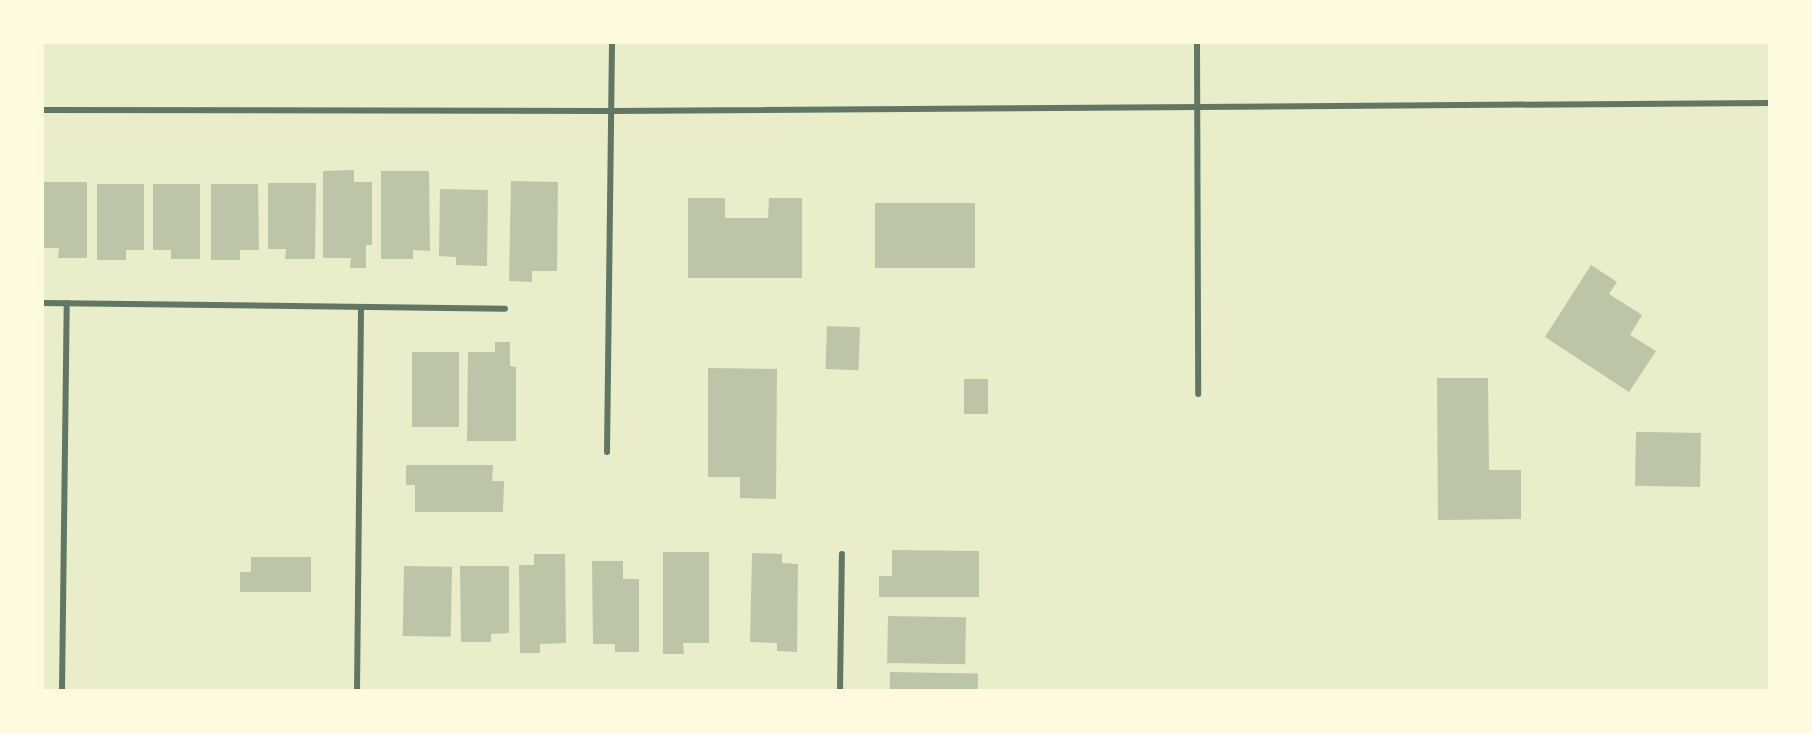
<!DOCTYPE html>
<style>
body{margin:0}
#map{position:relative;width:1812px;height:733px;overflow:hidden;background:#e9edc9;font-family:"Varela Round",sans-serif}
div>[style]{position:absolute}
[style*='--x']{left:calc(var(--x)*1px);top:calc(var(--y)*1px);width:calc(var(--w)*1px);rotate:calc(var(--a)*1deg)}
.building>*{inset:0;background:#bcc5a7;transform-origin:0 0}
.minor>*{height:6px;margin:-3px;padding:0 3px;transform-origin:3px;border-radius:3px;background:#617663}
span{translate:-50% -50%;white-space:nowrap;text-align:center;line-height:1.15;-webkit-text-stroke:6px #fefae0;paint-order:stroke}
.frame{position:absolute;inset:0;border:44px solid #fefae0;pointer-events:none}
</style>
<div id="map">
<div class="building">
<div style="clip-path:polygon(354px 170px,354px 182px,372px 182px,372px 245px,366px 245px,366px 268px,350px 268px,351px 258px,323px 258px,323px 171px)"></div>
<div style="clip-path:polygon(381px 171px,429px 171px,430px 251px,413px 250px,413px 259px,381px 259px)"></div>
<div style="clip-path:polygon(511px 181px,558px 182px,557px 271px,532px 271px,532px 282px,509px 281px)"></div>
<div style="clip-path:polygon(42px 182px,87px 182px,87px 258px,58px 258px,59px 248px,42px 248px)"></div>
<div style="clip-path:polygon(268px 183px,316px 183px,315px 259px,285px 259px,286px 249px,268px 249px)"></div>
<div style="clip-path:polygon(97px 184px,144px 184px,144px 250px,126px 250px,126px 260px,97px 260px)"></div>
<div style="clip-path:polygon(153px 184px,200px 184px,200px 259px,171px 259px,171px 250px,153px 250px)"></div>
<div style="clip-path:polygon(211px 184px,258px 184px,259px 250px,240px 250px,240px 260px,211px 260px)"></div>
<div style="clip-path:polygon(440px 189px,488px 190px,487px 266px,456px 265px,456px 257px,439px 256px)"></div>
<div style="clip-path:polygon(688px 198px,725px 198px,725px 218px,768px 218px,769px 198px,802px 198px,802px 278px,688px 278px)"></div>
<div style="left:875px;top:203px;width:100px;height:65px"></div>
<div style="clip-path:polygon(1591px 265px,1617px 282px,1609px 294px,1642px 315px,1630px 335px,1656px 351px,1629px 392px,1545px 337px)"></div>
<div style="left:827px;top:326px;width:33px;height:43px;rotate:2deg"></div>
<div style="clip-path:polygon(495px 342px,510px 342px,510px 366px,516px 367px,516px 441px,467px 441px,468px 352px,495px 352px)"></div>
<div style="left:412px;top:352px;width:47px;height:75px"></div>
<div style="clip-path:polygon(708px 368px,777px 369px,776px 499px,740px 498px,740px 477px,708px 477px)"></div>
<div style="clip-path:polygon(1437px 378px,1488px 378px,1489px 470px,1521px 470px,1521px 519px,1438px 520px)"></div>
<div style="left:964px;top:379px;width:24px;height:35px"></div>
<div style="left:1701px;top:433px;width:54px;height:65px;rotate:91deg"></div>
<div style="clip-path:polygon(406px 465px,493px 465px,492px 481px,504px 481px,503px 512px,415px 512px,415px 485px,406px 485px)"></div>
<div style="clip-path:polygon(892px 550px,979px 551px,979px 597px,879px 597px,879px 576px,892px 576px)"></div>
<div style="clip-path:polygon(663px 552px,709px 552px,709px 643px,683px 643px,684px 654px,663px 654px)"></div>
<div style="clip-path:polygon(752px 553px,782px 554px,782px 563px,798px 564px,797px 652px,777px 651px,777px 643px,750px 642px)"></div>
<div style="clip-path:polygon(534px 554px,565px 554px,566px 643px,540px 644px,540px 653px,520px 653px,519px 565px,534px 565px)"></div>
<div style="clip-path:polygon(251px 557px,311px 557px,311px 592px,240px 592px,240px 572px,251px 572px)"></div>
<div style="clip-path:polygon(592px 561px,623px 561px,623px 579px,639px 579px,639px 652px,615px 652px,615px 644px,593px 644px)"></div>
<div style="left:404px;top:566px;width:48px;height:70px;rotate:1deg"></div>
<div style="clip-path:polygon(460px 566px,509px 566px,509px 633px,491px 634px,491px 642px,461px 642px)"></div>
<div style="left:888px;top:616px;width:78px;height:47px;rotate:1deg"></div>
<div style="left:890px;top:672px;width:88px;height:19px;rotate:1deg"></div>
</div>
<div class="minor">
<div style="--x:1197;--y:42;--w:352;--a:89.8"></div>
<div style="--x:42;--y:110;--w:569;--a:0.1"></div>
<div style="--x:611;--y:111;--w:1159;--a:-0.4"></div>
<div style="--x:42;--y:303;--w:463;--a:0.7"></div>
<div style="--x:607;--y:452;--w:410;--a:-89.3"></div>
<div style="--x:62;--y:691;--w:388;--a:-89.3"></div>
<div style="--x:357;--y:691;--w:384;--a:-89.4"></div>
<div style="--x:840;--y:691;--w:137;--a:-89.2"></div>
</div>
<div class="frame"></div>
</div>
